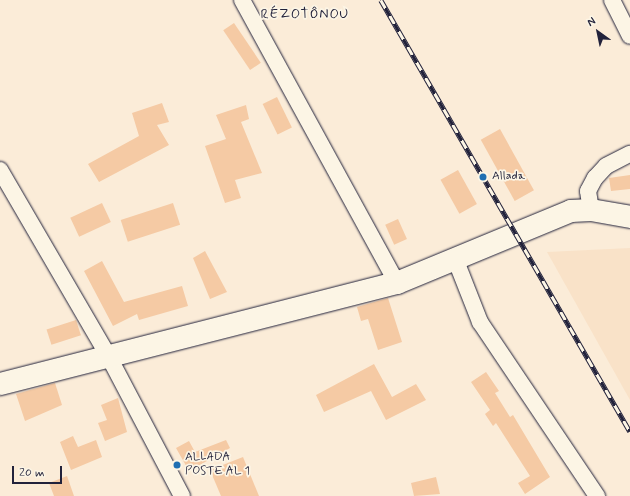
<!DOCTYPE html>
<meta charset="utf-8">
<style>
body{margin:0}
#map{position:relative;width:630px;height:496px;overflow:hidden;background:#fbecd8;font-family:Mynerve,sans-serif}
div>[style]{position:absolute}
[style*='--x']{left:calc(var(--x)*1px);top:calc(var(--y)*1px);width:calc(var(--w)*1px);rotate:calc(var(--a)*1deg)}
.built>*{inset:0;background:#f9e2c8}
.building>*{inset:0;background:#f5caa4;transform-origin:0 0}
.roads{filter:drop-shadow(0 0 1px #22223b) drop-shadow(0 0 1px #22223b)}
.street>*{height:16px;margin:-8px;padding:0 8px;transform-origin:8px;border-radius:8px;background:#fcf5e5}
.secondary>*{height:22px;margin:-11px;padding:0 11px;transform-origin:11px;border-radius:11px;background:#fcf5e5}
.rail>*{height:4.5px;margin-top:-2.25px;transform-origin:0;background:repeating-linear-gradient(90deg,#fcf5e5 0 9px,#22223b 0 18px);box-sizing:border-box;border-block:1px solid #22223b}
.dots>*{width:11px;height:11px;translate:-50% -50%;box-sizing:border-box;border:2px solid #fcf5e5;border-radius:50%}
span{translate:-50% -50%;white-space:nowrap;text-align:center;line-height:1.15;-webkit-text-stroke:3.5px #fcf5e5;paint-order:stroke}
.poi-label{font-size:12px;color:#22223b}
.left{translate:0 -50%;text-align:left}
.quarter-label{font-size:14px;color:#22223b;letter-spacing:1px}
.north{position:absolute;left:578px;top:12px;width:40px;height:40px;-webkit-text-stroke:3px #fcf5e5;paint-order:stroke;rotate:327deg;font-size:11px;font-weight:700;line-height:16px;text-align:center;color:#22223b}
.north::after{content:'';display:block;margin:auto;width:14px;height:18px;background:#22223b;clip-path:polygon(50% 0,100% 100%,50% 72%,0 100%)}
.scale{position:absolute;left:12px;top:466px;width:50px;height:18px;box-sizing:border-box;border:2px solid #22223b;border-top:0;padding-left:5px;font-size:12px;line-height:14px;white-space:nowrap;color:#22223b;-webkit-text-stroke:3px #fcf5e5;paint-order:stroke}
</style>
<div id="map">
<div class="built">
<div style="clip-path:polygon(630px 248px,630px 400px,547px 252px)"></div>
</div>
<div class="building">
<div style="left:234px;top:23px;width:48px;height:13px;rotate:56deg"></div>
<div style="left:277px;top:97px;width:34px;height:16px;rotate:64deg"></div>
<div style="clip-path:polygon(162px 103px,169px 122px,157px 125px,169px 145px,99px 182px,88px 164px,139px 136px,132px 113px)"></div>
<div style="clip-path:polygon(246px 105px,249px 119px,241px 122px,262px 173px,235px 180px,241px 198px,225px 203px,205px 146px,226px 139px,216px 115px)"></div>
<div style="left:500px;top:129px;width:70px;height:22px;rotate:61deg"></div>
<div style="left:458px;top:170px;width:39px;height:20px;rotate:61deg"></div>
<div style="clip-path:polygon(630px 175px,630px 189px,611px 191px,609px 178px)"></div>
<div style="left:102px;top:203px;width:21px;height:35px;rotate:65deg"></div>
<div style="left:173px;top:203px;width:23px;height:55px;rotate:72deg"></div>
<div style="left:398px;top:219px;width:22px;height:14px;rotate:66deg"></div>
<div style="clip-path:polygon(205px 251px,227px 292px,210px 299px,193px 258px)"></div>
<div style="clip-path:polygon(102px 261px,124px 302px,182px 286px,188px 306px,139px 320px,137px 314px,113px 326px,84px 271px)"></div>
<div style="clip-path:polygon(388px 298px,402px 342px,378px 350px,368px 319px,361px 321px,357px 307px)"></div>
<div style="left:76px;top:320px;width:16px;height:31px;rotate:72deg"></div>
<div style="clip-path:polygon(374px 364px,392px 397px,416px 384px,426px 400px,386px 420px,371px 391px,324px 412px,316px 395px)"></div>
<div style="clip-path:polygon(486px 372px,499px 391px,495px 393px,510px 417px,513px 415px,550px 477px,525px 494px,518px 483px,530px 476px,496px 423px,493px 426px,485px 414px,490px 410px,471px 382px)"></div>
<div style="clip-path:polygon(55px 383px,62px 405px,25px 421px,16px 394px)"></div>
<div style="clip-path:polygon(118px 398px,127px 432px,105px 441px,98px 423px,107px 420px,101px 405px)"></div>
<div style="clip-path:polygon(73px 436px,78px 447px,96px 440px,102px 457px,71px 470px,60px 442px)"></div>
<div style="clip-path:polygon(226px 440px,230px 448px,189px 471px,176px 448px,189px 441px,195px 452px)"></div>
<div style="clip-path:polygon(243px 457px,259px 496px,221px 496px,210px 470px)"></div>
<div style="clip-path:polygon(67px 476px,74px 496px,54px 496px,49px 483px)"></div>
<div style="clip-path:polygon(436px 477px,440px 494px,414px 496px,411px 483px)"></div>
</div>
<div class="roads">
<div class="street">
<div style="--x:242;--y:0;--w:323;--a:61.3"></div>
<div style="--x:612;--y:0;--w:40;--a:63.4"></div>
<div style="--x:0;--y:170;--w:216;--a:59.8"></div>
<div style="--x:109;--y:357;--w:157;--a:62.3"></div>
<div style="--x:591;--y:210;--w:19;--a:-99"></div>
<div style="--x:588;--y:191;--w:15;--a:-62"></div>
<div style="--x:595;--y:178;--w:16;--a:-47"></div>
<div style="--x:606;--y:166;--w:27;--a:-27"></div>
<div style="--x:456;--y:261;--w:66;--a:68.5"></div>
<div style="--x:480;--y:322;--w:210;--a:56.1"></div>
</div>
<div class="secondary">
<div style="--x:0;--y:384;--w:410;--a:-14.3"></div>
<div style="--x:397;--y:283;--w:188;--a:-22.5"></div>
<div style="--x:571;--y:211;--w:20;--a:-3"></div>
<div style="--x:591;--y:210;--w:40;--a:10"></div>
</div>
</div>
<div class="rail">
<div style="--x:381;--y:0;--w:498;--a:60"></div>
</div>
<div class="dots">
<div style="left:483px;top:177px;background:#1f6fb2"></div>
<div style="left:177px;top:465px;background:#1f6fb2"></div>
</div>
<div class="poi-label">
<span class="left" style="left:492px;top:177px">Allada</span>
<span class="left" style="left:185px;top:465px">ALLADA<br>POSTE AL 1</span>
</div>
<div class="quarter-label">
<span style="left:305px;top:14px">RÉZOTÔNOU</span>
</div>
<div class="north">N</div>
<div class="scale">20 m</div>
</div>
